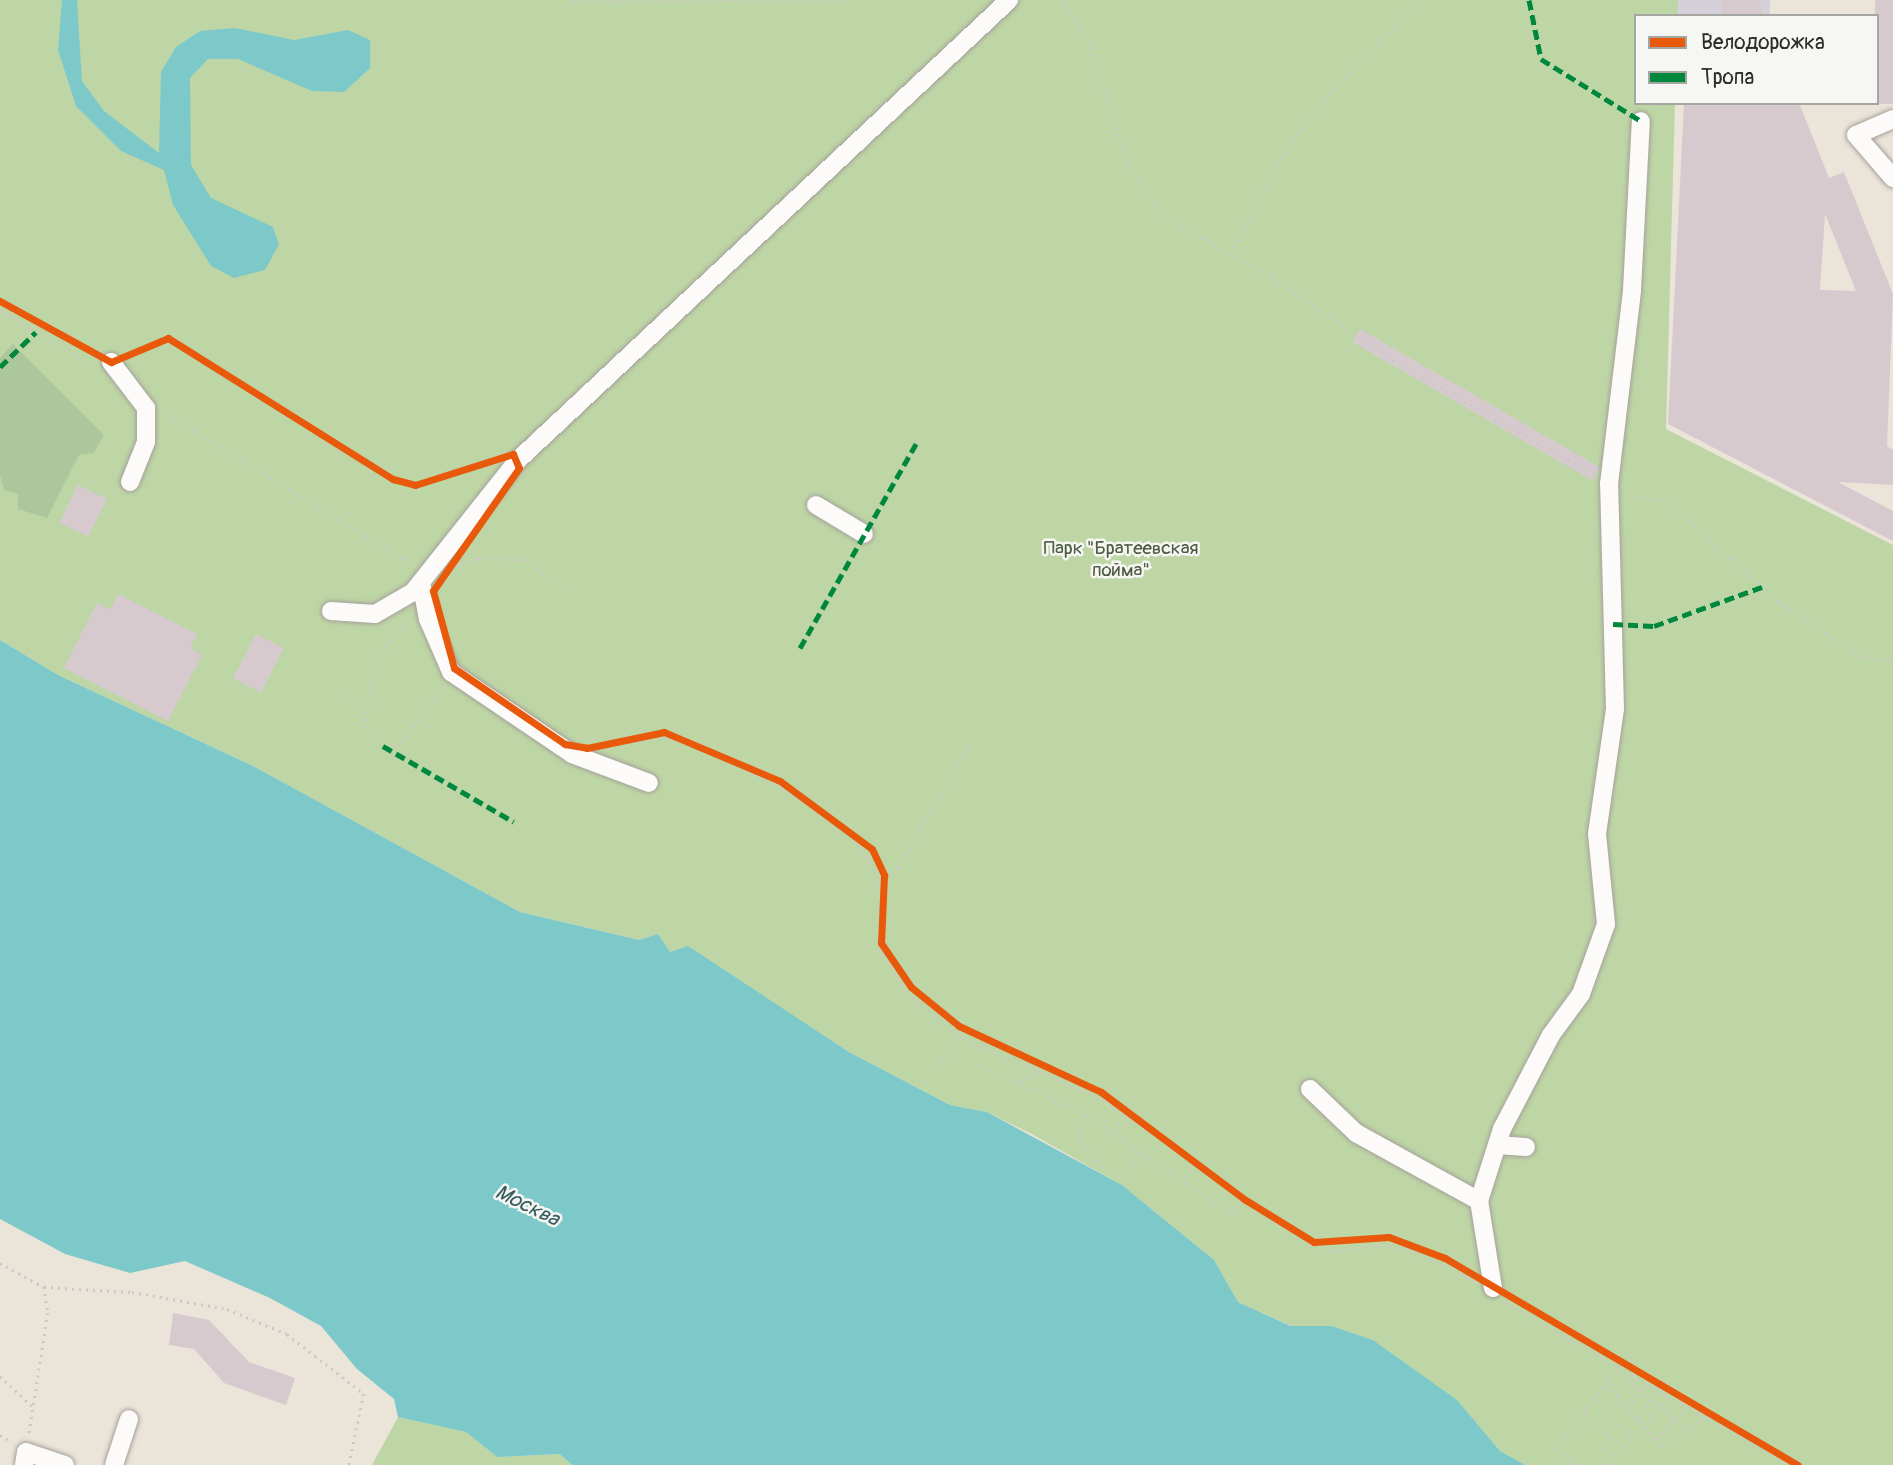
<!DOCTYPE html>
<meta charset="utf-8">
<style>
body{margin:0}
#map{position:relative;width:1893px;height:1465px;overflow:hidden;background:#ebe4d9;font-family:Pangolin,sans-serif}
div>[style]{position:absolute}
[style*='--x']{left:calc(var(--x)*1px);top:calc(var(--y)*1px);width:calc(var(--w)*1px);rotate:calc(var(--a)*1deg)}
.industrial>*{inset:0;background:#d6d0da;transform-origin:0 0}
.green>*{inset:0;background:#bed6a5}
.forest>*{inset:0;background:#adc79c}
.water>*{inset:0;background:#7dc9ca}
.building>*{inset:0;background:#d6cacf;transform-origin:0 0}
.path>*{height:2.5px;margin-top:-1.25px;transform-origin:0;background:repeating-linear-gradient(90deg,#cac9c6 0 2px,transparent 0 7px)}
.roads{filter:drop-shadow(0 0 2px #a6a19b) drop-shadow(0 0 2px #a6a19b)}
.minor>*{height:18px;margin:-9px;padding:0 9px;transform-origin:9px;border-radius:9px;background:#fcfbf9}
.quiet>*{height:5px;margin-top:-2.5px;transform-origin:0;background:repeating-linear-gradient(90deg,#00873e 0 10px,transparent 0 15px)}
.cycleway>*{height:7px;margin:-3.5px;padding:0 3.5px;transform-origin:3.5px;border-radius:3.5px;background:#e8590c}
span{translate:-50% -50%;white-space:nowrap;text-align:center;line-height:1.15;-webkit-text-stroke:5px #f6f6f2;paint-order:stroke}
.park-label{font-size:19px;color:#4c5b43}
.water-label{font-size:21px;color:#375e61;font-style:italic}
.legend{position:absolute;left:1634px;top:14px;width:245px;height:91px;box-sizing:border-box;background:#f6f6f2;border:2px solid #a5a5a2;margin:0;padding:9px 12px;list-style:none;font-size:21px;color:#2b2b2b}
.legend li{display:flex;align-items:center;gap:14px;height:35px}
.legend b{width:35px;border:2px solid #a5a5a2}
</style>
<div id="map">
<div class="industrial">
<div style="left:1678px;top:0;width:92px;height:16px"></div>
</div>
<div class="green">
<div style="clip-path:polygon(0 0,1678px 0,1678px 16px,1636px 16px,1636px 103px,1675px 103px,1666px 429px,1893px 545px,1893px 1465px,1525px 1465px,1500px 1451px,1456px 1400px,1373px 1340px,1332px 1326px,1292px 1326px,1238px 1302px,1214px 1260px,1122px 1185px,1030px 1133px,987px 1112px,950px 1105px,849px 1052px,746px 985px,670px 953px,658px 934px,639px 940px,520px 912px,253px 766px,58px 675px,0 640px)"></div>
<div style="clip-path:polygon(398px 1417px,466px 1432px,497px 1457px,561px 1454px,572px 1465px,372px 1465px)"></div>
</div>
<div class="forest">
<div style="clip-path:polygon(13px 344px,104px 435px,94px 453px,79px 455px,47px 518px,18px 509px,18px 494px,4px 490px,0 475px,0 358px)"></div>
</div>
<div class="water">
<div style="clip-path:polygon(62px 0,77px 0,82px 81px,104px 111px,159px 153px,161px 72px,176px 47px,200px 31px,235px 28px,294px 40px,348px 30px,370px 40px,370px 68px,344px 92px,312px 91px,238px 59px,208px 59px,190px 78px,191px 165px,211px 198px,273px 227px,279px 244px,265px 270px,234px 278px,211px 266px,173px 205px,164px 170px,121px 151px,76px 106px,58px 50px)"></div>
<div style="clip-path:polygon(0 640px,58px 675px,253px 766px,520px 912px,639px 940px,658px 934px,670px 952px,688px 946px,849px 1052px,950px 1105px,987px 1112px,1122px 1185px,1214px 1260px,1238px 1302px,1291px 1326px,1332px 1326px,1373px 1340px,1457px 1400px,1500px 1451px,1525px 1465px,572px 1465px,560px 1454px,497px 1457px,466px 1432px,398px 1417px,394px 1399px,357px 1369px,321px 1326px,270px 1298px,185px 1261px,130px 1273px,65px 1254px,0 1219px)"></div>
</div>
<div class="building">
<div style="clip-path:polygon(1722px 0,1758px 0,1764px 16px,1721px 14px)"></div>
<div style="left:1875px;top:0;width:18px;height:104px"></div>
<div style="clip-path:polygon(evenodd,1684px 103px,1799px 103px,1829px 178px,1844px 172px,1893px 294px,1887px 446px,1893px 450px,1893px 485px,1838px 482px,1893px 511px,1893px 541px,1668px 424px,1684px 103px,1825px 214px,1856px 291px,1820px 290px,1825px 214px)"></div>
<div style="left:1360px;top:329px;width:277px;height:15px;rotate:30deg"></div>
<div style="left:78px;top:485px;width:32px;height:42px;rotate:26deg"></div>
<div style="clip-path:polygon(118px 594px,197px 634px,190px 648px,202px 655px,168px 721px,64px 668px,97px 603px,110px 610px)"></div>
<div style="left:256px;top:634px;width:31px;height:50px;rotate:27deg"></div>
<div style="clip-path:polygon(173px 1313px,209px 1320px,249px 1362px,295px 1378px,286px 1405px,224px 1383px,194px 1349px,169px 1345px)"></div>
</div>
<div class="path">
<div style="--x:1062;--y:0;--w:49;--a:56.6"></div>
<div style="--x:1089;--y:41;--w:131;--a:72.7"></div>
<div style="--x:1128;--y:166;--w:62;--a:54.8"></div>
<div style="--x:1164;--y:217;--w:124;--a:29.1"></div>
<div style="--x:1272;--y:277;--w:159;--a:34.5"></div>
<div style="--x:1403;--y:367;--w:220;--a:29.4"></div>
<div style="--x:573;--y:1;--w:272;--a:-0.2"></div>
<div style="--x:1231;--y:254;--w:101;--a:-62.9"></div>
<div style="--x:1277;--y:164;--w:80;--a:-54.1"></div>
<div style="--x:1324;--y:99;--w:137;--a:-46.2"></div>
<div style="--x:0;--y:310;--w:112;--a:31.1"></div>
<div style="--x:163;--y:412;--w:294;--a:31.4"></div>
<div style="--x:1626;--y:496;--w:41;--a:8.3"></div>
<div style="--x:1667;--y:502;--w:149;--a:41.7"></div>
<div style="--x:1778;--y:601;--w:100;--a:33.5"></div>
<div style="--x:1861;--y:656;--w:33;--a:11"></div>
<div style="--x:456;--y:566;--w:23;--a:-20"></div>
<div style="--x:478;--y:558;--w:47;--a:2.4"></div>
<div style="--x:525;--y:560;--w:45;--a:34"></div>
<div style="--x:409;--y:619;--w:36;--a:128"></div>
<div style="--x:387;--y:647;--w:40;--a:113.4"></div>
<div style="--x:371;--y:684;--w:42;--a:96.8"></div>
<div style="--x:366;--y:726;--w:26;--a:50"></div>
<div style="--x:383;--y:746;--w:18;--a:-6"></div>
<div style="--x:401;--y:744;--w:71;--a:-54.7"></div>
<div style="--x:338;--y:690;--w:30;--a:27"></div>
<div style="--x:601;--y:747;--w:66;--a:-9.6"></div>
<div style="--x:666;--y:736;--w:33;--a:18"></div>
<div style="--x:697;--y:746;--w:95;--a:25.5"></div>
<div style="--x:783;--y:787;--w:88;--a:35.3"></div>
<div style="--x:855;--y:838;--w:48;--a:58.6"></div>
<div style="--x:880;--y:879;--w:70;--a:90.8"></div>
<div style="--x:879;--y:949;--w:51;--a:56.9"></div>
<div style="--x:907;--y:992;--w:64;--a:41.9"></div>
<div style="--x:955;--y:1035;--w:163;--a:23.6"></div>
<div style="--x:1104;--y:1100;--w:265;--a:35"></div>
<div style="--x:1321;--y:1252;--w:62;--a:-6.4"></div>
<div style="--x:1383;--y:1245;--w:27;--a:8"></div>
<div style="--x:1410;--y:1249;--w:74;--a:26.6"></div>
<div style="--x:884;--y:875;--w:16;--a:-30"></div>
<div style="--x:898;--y:867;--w:142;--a:-60"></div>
<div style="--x:978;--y:1064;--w:120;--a:25.1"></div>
<div style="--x:1087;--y:1115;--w:176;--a:34.3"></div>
<div style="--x:1232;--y:1214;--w:19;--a:-51"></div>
<div style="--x:938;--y:1070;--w:49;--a:-64.5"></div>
<div style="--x:1020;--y:1082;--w:31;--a:-27"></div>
<div style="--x:1087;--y:1115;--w:24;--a:109"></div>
<div style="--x:1079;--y:1138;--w:41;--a:50.9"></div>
<div style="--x:1105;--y:1170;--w:22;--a:24"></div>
<div style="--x:1125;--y:1179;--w:35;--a:-63"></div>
<div style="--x:1114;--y:1130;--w:24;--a:-55"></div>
<div style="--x:1184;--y:1177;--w:20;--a:-53"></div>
<div style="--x:0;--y:1263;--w:50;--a:28.6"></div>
<div style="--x:44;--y:1287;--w:26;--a:81"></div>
<div style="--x:48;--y:1313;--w:122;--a:98.9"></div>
<div style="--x:44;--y:1287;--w:88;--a:3.3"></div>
<div style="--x:132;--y:1292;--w:97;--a:10.1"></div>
<div style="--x:227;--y:1309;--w:65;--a:22.6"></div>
<div style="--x:287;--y:1334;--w:98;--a:37.9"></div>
<div style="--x:364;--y:1394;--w:73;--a:101.9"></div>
<div style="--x:1504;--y:1302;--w:329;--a:29.7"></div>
<div style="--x:1617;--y:1372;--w:91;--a:40.5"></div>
<div style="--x:0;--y:1376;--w:45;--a:43.2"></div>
<div style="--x:1608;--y:1385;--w:82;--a:48.9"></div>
<div style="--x:1662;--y:1447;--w:63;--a:-33.9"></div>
<div style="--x:1617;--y:1395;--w:35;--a:-46"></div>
<div style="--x:1596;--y:1399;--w:52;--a:46.5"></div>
<div style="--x:1627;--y:1407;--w:38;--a:-51"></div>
<div style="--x:1585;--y:1413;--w:49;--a:44.2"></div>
<div style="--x:1637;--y:1418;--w:42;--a:-55.6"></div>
<div style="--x:0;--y:1435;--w:14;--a:30"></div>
<div style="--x:1656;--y:1439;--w:52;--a:-46.5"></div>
<div style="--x:1576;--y:1465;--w:26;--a:-144"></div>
<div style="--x:1555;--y:1450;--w:113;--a:-52.9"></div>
<div style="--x:1603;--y:1465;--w:56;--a:-41.4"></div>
<div style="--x:1645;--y:1428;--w:47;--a:-56.3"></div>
</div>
<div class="roads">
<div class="minor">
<div style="--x:1893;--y:119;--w:40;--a:156.6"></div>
<div style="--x:1856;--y:135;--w:57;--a:49.3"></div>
<div style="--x:111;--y:362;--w:58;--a:52.7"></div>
<div style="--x:146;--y:408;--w:34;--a:90"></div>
<div style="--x:146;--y:442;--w:43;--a:111.8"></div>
<div style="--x:816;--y:505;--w:56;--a:31.1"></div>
<div style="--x:421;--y:583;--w:37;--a:79"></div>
<div style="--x:428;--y:619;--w:58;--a:66.5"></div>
<div style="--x:451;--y:672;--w:146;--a:34.1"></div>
<div style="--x:572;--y:754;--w:82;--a:20.6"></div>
<div style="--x:331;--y:611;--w:44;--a:3.9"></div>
<div style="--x:375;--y:614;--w:44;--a:-30.1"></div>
<div style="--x:413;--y:592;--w:169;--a:-51.5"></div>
<div style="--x:518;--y:460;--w:673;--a:-43.13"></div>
<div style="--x:1310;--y:1089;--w:64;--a:43.7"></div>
<div style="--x:1356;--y:1133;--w:141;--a:28.9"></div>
<div style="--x:1497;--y:1145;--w:29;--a:4"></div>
<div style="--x:1493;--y:1288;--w:88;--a:-99.1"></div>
<div style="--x:1479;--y:1201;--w:76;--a:-72.3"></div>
<div style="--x:1502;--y:1129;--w:106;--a:-62.5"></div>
<div style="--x:1551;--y:1035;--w:51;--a:-53.8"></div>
<div style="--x:1581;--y:994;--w:74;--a:-70.3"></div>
<div style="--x:1606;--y:924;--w:90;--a:-95.7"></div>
<div style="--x:1597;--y:834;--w:126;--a:-81.8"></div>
<div style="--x:1615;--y:709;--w:225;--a:-91.5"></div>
<div style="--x:1609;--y:484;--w:195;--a:-83.2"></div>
<div style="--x:1632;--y:290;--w:169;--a:-87"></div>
<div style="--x:24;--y:1465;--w:13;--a:-81"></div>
<div style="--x:26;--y:1452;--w:41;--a:18.4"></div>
<div style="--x:114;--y:1465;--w:48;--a:-71.9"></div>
</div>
</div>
<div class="quiet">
<div style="--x:1529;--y:0;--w:60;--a:78.5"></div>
<div style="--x:1541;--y:59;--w:118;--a:31.8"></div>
<div style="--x:0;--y:367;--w:50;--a:-44.2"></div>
<div style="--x:1613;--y:624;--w:41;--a:2.8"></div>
<div style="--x:1654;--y:626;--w:115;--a:-19.9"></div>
<div style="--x:800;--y:648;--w:239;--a:-60.4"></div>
<div style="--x:383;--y:746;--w:151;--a:30.1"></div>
</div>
<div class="cycleway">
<div style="--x:0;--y:301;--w:127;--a:28.8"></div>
<div style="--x:111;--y:362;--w:62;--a:-22.8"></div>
<div style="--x:168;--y:338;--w:266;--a:32.1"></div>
<div style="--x:393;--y:479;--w:23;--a:15"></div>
<div style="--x:415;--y:485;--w:103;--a:-17.6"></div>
<div style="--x:513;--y:454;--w:15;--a:67"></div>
<div style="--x:519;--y:468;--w:150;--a:125"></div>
<div style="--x:433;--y:591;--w:80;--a:74.7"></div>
<div style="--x:454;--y:668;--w:135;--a:34.4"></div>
<div style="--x:565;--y:744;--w:22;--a:10"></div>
<div style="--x:587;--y:748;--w:79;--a:-11.7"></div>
<div style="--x:664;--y:732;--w:126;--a:22.9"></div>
<div style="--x:780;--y:781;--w:114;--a:36.5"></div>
<div style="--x:872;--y:849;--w:29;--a:65"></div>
<div style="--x:884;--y:875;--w:68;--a:92.5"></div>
<div style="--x:881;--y:943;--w:53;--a:55.7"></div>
<div style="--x:911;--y:987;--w:62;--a:39.1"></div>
<div style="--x:959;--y:1026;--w:157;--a:24.9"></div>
<div style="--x:1101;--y:1092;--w:179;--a:36.8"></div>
<div style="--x:1244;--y:1199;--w:82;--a:31.6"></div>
<div style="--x:1314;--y:1242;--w:75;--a:-3.8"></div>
<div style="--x:1389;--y:1237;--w:60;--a:20.6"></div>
<div style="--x:1445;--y:1258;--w:409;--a:30.4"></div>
</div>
<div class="park-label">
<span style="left:1121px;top:560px">Парк "Братеевская<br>пойма"</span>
</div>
<div class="water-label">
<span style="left:527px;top:1206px;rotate:26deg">Москва</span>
</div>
<ul class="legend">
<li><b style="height:9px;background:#e8590c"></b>Велодорожка</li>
<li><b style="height:9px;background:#00873e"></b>Тропа</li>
</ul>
</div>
